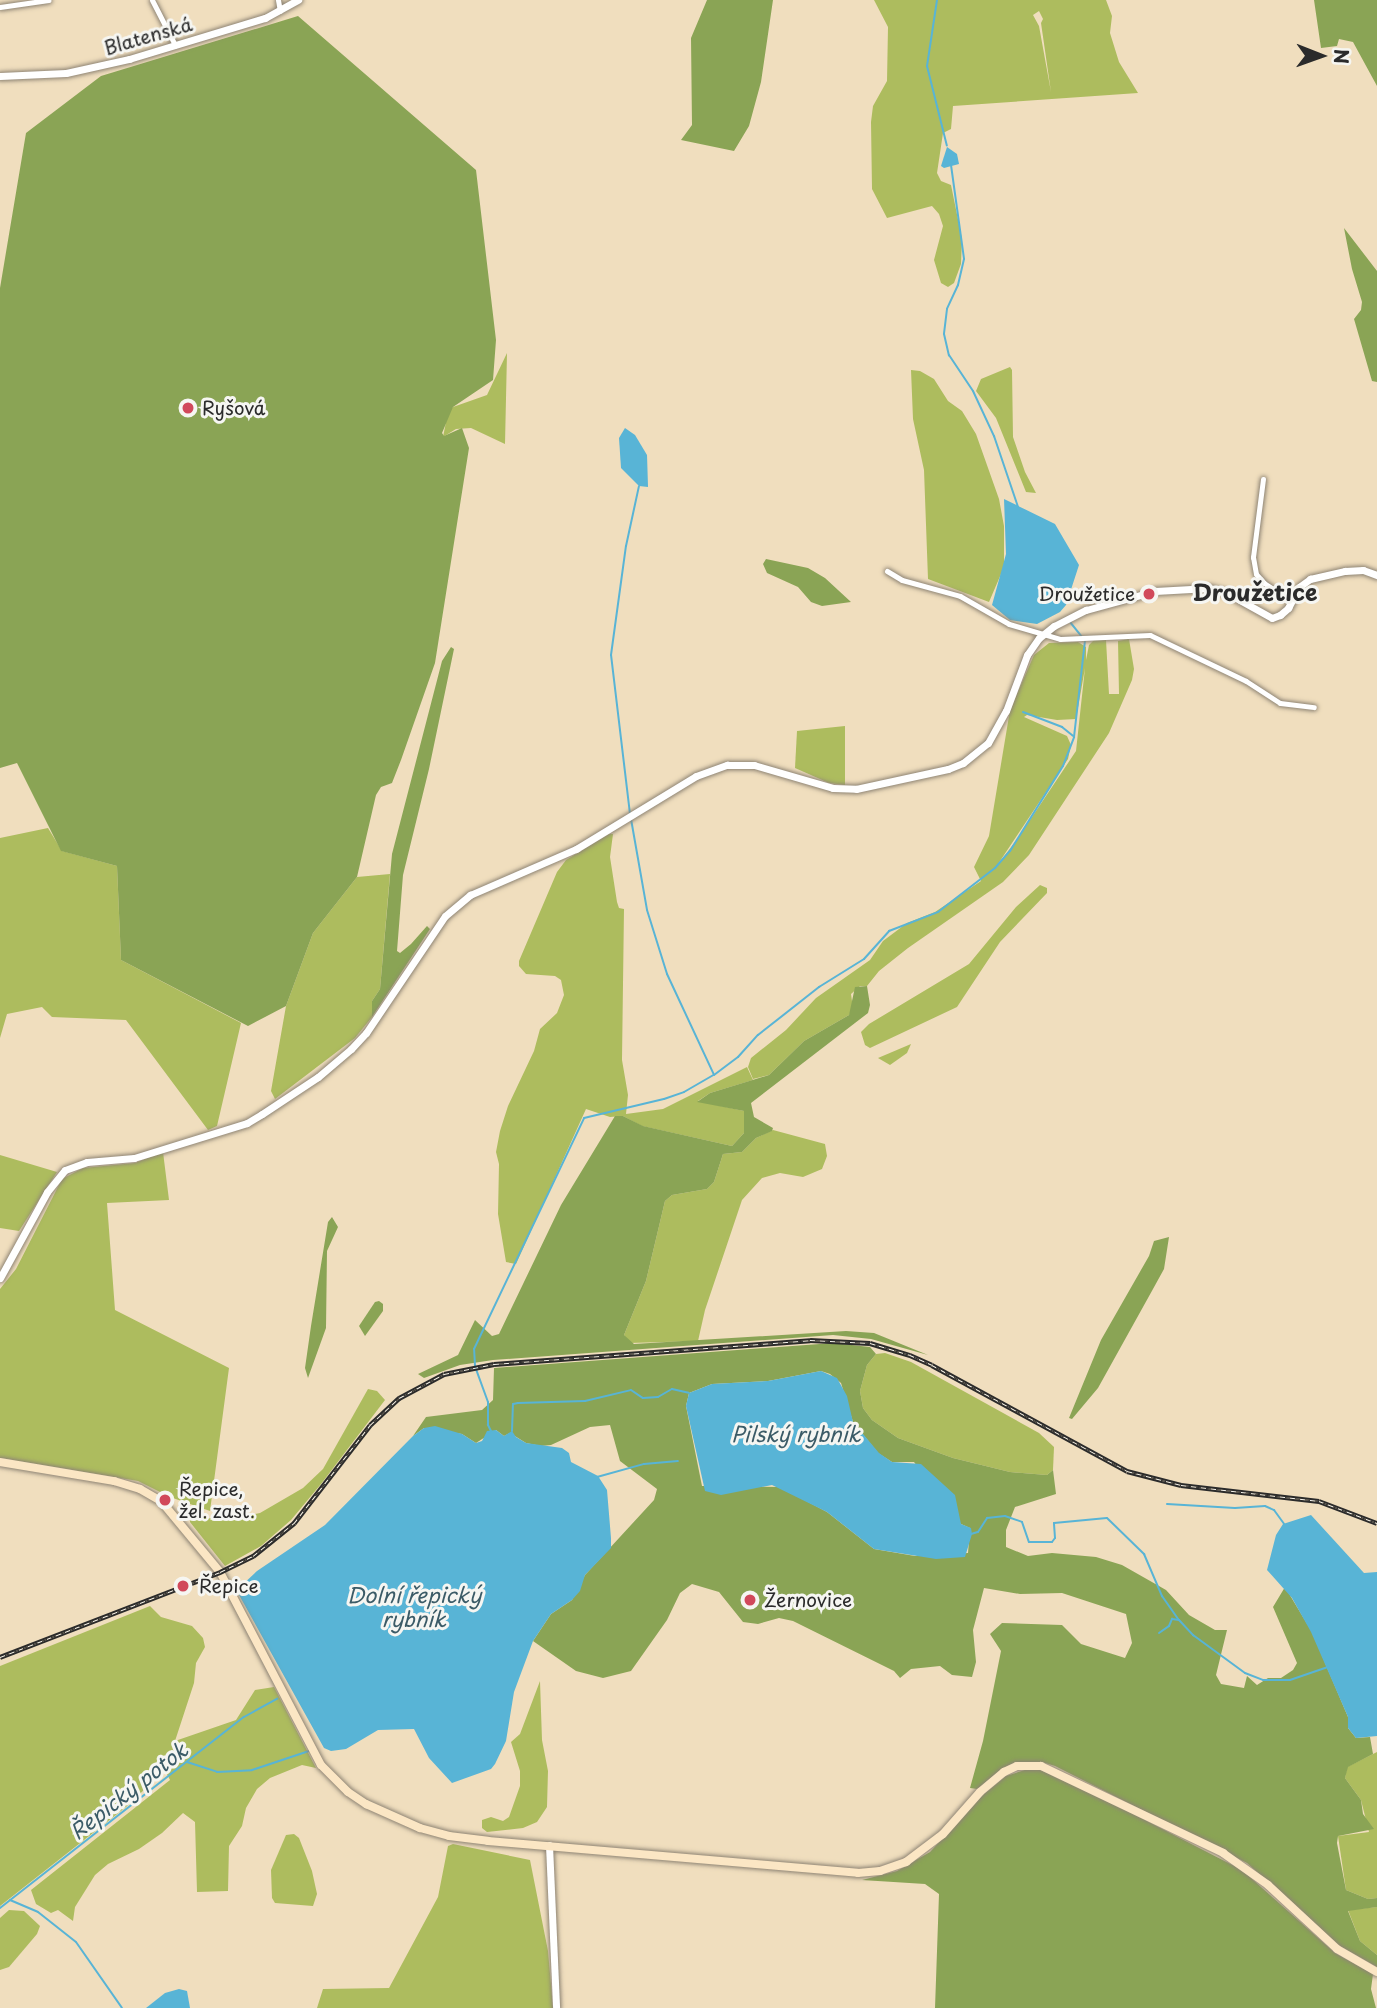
<!DOCTYPE html>
<meta charset="utf-8">
<style>
body{margin:0}
#map{position:relative;width:1377px;height:2008px;overflow:hidden;background:#f0debe;font-family:"Playpen Sans",sans-serif}
div>[style]{position:absolute}
[style*='--x']{left:calc(var(--x)*1px);top:calc(var(--y)*1px);width:calc(var(--w)*1px);rotate:calc(var(--a)*1deg)}
.green>*{inset:0;background:#adbc5e}
.forest>*{inset:0;background:#8aa455}
.water>*{inset:0;background:#58b4d6}
.stream>*{height:2px;margin:-1px;padding:0 1px;transform-origin:1px;border-radius:1px;background:#58b4d6}
.roads{filter:drop-shadow(0 0 2px #8e8474) drop-shadow(0 0 2px #8e8474)}
.minor>*{height:5px;margin:-2.5px;padding:0 2.5px;transform-origin:2.5px;border-radius:2.5px;background:#fff}
.tertiary>*{height:7px;margin:-3.5px;padding:0 3.5px;transform-origin:3.5px;border-radius:3.5px;background:#fff}
.secondary>*{height:8px;margin:-4px;padding:0 4px;transform-origin:4px;border-radius:4px;background:#fbe6c4}
.rail>*{height:4.5px;margin-top:-2.25px;transform-origin:0;background:repeating-linear-gradient(90deg,#f6f6f2 0 5px,#2b2b2b 0 10px);box-sizing:border-box;border-block:2px solid #2b2b2b}
.dots>*{width:19px;height:19px;translate:-50% -50%;box-sizing:border-box;border:4px solid #f6f6f2;border-radius:50%}
span{translate:-50% -50%;white-space:nowrap;text-align:center;line-height:1.15;-webkit-text-stroke:6px #f6f6f2;paint-order:stroke}
.street-label{font-size:19px;color:#2b2b2b}
.poi-label{font-size:19px;color:#2b2b2b}
.left{translate:0 -50%;text-align:left}
.right{translate:-100% -50%;text-align:right}
.water-label{font-size:21px;color:#3b5b67;font-style:italic}
.quarter-label{font-size:23px;color:#2b2b2b;font-weight:700}
.north{position:absolute;left:1286px;top:21px;width:70px;height:70px;-webkit-text-stroke:5px #f6f6f2;paint-order:stroke;rotate:91deg;font-size:19px;font-weight:700;line-height:28px;text-align:center;color:#2b2b2b}
.north::after{content:'';display:block;margin:auto;width:24px;height:32px;background:#2b2b2b;clip-path:polygon(50% 0,100% 100%,50% 72%,0 100%)}
</style>
<div id="map">
<div class="green">
<div style="clip-path:polygon(evenodd,874px 0,1106px 0,1112px 16px,1110px 33px,1119px 62px,1138px 93px,953px 106px,951px 129px,943px 133px,937px 173px,941px 181px,951px 185px,962px 239px,961px 264px,954px 283px,948px 287px,941px 283px,934px 260px,943px 226px,939px 214px,932px 206px,887px 218px,872px 189px,871px 122px,873px 106px,887px 81px,888px 27px,874px 0,1039px 11px,1043px 19px,1041px 23px,1051px 92px,1039px 26px,1033px 15px,1039px 11px)"></div>
<div style="clip-path:polygon(507px 353px,505px 444px,471px 428px,456px 429px,443px 437px,448px 412px,453px 407px,487px 395px)"></div>
<div style="clip-path:polygon(1010px 367px,1012px 370px,1013px 437px,1025px 472px,1036px 493px,1026px 492px,996px 418px,976px 391px,981px 379px)"></div>
<div style="clip-path:polygon(911px 370px,920px 371px,934px 379px,948px 401px,962px 411px,976px 434px,999px 499px,1004px 526px,1004px 567px,989px 602px,928px 579px,924px 470px,913px 419px)"></div>
<div style="clip-path:polygon(evenodd,1129px 639px,1134px 669px,1132px 680px,1109px 733px,1029px 855px,1003px 882px,908px 948px,879px 971px,867px 986px,860px 986px,851px 994px,853px 1008px,849px 1015px,804px 1041px,769px 1075px,753px 1079px,748px 1067px,751px 1058px,786px 1030px,816px 998px,870px 960px,883px 941px,907px 923px,935px 912px,981px 881px,974px 867px,989px 836px,1010px 710px,1034px 655px,1049px 643px,1078px 642px,1086px 647px,1086px 660px,1089px 645px,1094px 640px,1106px 640px,1109px 694px,1119px 694px,1118px 641px,1129px 639px,1085px 668px,1076px 751px,1018px 838px,996px 867px,1068px 759px,1071px 745px,1067px 736px,1024px 717px,1027px 715px,1057px 720px,1076px 719px,1085px 668px)"></div>
<div style="clip-path:polygon(845px 726px,845px 785px,829px 783px,795px 768px,797px 731px)"></div>
<div style="clip-path:polygon(48px 828px,62px 851px,117px 866px,121px 960px,241px 1023px,217px 1126px,208px 1130px,126px 1020px,52px 1017px,42px 1007px,7px 1014px,0 1038px,0 838px)"></div>
<div style="clip-path:polygon(609px 834px,613px 834px,610px 857px,617px 902px,619px 908px,624px 909px,622px 1060px,628px 1095px,626px 1114px,663px 1109px,747px 1067px,753px 1080px,710px 1093px,698px 1101px,744px 1111px,744px 1133px,732px 1146px,642px 1126px,623px 1116px,610px 1117px,586px 1109px,516px 1264px,506px 1262px,498px 1214px,499px 1164px,496px 1152px,500px 1131px,508px 1106px,534px 1051px,540px 1029px,557px 1013px,564px 995px,561px 980px,555px 976px,526px 974px,519px 966px,519px 961px,557px 872px,566px 860px)"></div>
<div style="clip-path:polygon(390px 874px,380px 989px,372px 1001px,372px 1017px,355px 1038px,275px 1099px,271px 1091px,286px 1006px,313px 933px,357px 877px)"></div>
<div style="clip-path:polygon(1040px 885px,1047px 888px,1047px 893px,1000px 942px,957px 1007px,870px 1048px,865px 1045px,861px 1032px,869px 1024px,969px 964px,1016px 907px)"></div>
<div style="clip-path:polygon(911px 1044px,907px 1053px,890px 1065px,878px 1058px)"></div>
<div style="clip-path:polygon(773px 1130px,825px 1144px,827px 1156px,822px 1169px,803px 1177px,780px 1173px,762px 1178px,742px 1200px,705px 1310px,698px 1341px,629px 1343px,624px 1335px,646px 1281px,665px 1201px,672px 1195px,707px 1189px,714px 1182px,723px 1154px,742px 1152px,756px 1138px)"></div>
<div style="clip-path:polygon(163px 1152px,169px 1200px,107px 1203px,115px 1310px,229px 1368px,210px 1511px,170px 1497px,138px 1481px,0 1458px,0 1289px,16px 1269px,62px 1179px,83px 1168px,135px 1163px)"></div>
<div style="clip-path:polygon(0 1155px,57px 1172px,19px 1231px,0 1228px)"></div>
<div style="clip-path:polygon(885px 1353px,911px 1362px,1039px 1433px,1054px 1447px,1053px 1470px,1047px 1475px,1010px 1472px,953px 1458px,898px 1438px,872px 1420px,863px 1408px,860px 1391px,867px 1365px,876px 1354px)"></div>
<div style="clip-path:polygon(368px 1389px,377px 1391px,385px 1400px,321px 1484px,291px 1520px,261px 1546px,225px 1566px,190px 1522px,190px 1516px,224px 1520px,260px 1513px,303px 1488px,323px 1469px)"></div>
<div style="clip-path:polygon(150px 1606px,161px 1617px,192px 1626px,203px 1638px,205px 1647px,196px 1663px,194px 1683px,175px 1741px,236px 1720px,255px 1690px,274px 1687px,316px 1768px,302px 1765px,270px 1778px,257px 1789px,246px 1808px,242px 1826px,229px 1846px,228px 1891px,197px 1892px,195px 1822px,183px 1813px,162px 1833px,139px 1849px,108px 1864px,95px 1875px,75px 1907px,73px 1921px,58px 1910px,51px 1913px,36px 1904px,31px 1890px,170px 1780px,165px 1770px,126px 1807px,0 1906px,0 1666px)"></div>
<div style="clip-path:polygon(540px 1681px,542px 1740px,548px 1771px,547px 1807px,537px 1822px,523px 1828px,487px 1832px,482px 1828px,482px 1820px,491px 1817px,503px 1821px,509px 1817px,520px 1786px,520px 1771px,511px 1742px,520px 1734px)"></div>
<div style="clip-path:polygon(1377px 1752px,1377px 1898px,1368px 1899px,1346px 1890px,1338px 1836px,1369px 1832px,1361px 1800px,1345px 1778px,1347px 1767px)"></div>
<div style="clip-path:polygon(294px 1834px,299px 1838px,312px 1871px,317px 1894px,313px 1906px,275px 1903px,272px 1898px,271px 1870px,286px 1835px)"></div>
<div style="clip-path:polygon(453px 1844px,530px 1860px,548px 1951px,553px 2008px,317px 2008px,323px 1989px,389px 1988px,438px 1897px,448px 1846px)"></div>
<div style="clip-path:polygon(1377px 1907px,1377px 1955px,1360px 1941px,1348px 1910px)"></div>
<div style="clip-path:polygon(9px 1910px,24px 1911px,40px 1926px,37px 1934px,9px 1967px,0 1970px,0 1918px)"></div>
</div>
<div class="forest">
<div style="clip-path:polygon(707px 0,773px 0,761px 82px,749px 126px,734px 151px,681px 140px,692px 125px,691px 38px)"></div>
<div style="clip-path:polygon(1314px 0,1377px 0,1377px 86px,1353px 42px,1339px 39px,1337px 46px,1321px 48px)"></div>
<div style="clip-path:polygon(298px 16px,476px 170px,496px 340px,493px 380px,453px 407px,442px 433px,444px 436px,462px 428px,469px 448px,435px 663px,401px 760px,392px 783px,381px 787px,376px 795px,357px 877px,313px 933px,286px 1006px,248px 1026px,121px 960px,117px 866px,61px 851px,17px 763px,0 768px,0 288px,26px 133px,101px 76px)"></div>
<div style="clip-path:polygon(1344px 228px,1377px 271px,1377px 382px,1372px 381px,1354px 319px,1361px 310px,1362px 302px,1352px 269px)"></div>
<div style="clip-path:polygon(766px 559px,808px 568px,825px 578px,851px 602px,822px 606px,811px 602px,798px 587px,767px 573px,763px 564px)"></div>
<div style="clip-path:polygon(451px 647px,454px 649px,429px 769px,403px 875px,397px 951px,400px 953px,411px 944px,427px 926px,430px 929px,372px 1017px,372px 1001px,380px 989px,392px 854px,442px 661px)"></div>
<div style="clip-path:polygon(867px 986px,870px 1005px,868px 1013px,751px 1103px,754px 1117px,773px 1128px,772px 1131px,756px 1138px,742px 1152px,723px 1154px,714px 1182px,707px 1189px,672px 1195px,665px 1201px,646px 1281px,624px 1335px,634px 1344px,846px 1331px,874px 1333px,928px 1355px,871px 1339px,833px 1335px,493px 1360px,460px 1365px,424px 1378px,418px 1374px,458px 1355px,475px 1320px,492px 1336px,499px 1334px,561px 1205px,615px 1116px,623px 1116px,643px 1126px,732px 1146px,744px 1133px,744px 1111px,697px 1102px,710px 1093px,769px 1075px,804px 1041px,849px 1015px,855px 987px)"></div>
<div style="clip-path:polygon(332px 1217px,338px 1227px,327px 1251px,326px 1328px,308px 1378px,305px 1368px,311px 1326px,328px 1222px)"></div>
<div style="clip-path:polygon(1169px 1237px,1164px 1269px,1153px 1289px,1098px 1388px,1072px 1419px,1069px 1418px,1101px 1340px,1149px 1256px,1154px 1241px)"></div>
<div style="clip-path:polygon(379px 1301px,383px 1304px,383px 1311px,365px 1336px,359px 1326px,375px 1302px)"></div>
<div style="clip-path:polygon(evenodd,833px 1343px,870px 1347px,876px 1354px,867px 1365px,860px 1391px,863px 1408px,872px 1420px,898px 1438px,953px 1458px,1010px 1472px,1047px 1475px,1053px 1470px,1056px 1494px,1015px 1507px,1006px 1530px,1006px 1547px,1028px 1556px,1052px 1553px,1096px 1557px,1122px 1565px,1166px 1590px,1189px 1615px,1215px 1630px,1227px 1630px,1216px 1675px,1221px 1684px,1244px 1688px,1247px 1676px,1257px 1685px,1268px 1678px,1281px 1678px,1293px 1670px,1297px 1663px,1273px 1607px,1285px 1587px,1312px 1632px,1348px 1717px,1348px 1728px,1356px 1738px,1370px 1737px,1373px 1754px,1348px 1767px,1345px 1778px,1361px 1800px,1363px 1814px,1374px 1829px,1338px 1836px,1337px 1843px,1346px 1890px,1368px 1899px,1377px 1898px,1377px 1907px,1348px 1911px,1360px 1941px,1377px 1955px,1377px 1967px,1340px 1946px,1247px 1863px,1055px 1766px,1042px 1762px,1015px 1762px,1002px 1769px,977px 1789px,970px 1788px,983px 1741px,1001px 1651px,990px 1634px,1002px 1623px,1062px 1625px,1081px 1644px,1125px 1658px,1132px 1643px,1126px 1614px,1062px 1593px,1020px 1594px,984px 1588px,973px 1630px,976px 1662px,972px 1677px,952px 1675px,940px 1666px,911px 1669px,900px 1678px,894px 1671px,793px 1621px,779px 1618px,758px 1624px,743px 1622px,719px 1592px,692px 1584px,680px 1593px,667px 1620px,631px 1671px,603px 1678px,576px 1671px,533px 1641px,551px 1614px,572px 1600px,585px 1575px,654px 1500px,657px 1489px,620px 1461px,610px 1425px,590px 1427px,551px 1445px,541px 1446px,526px 1443px,510px 1433px,504px 1436px,496px 1430px,476px 1443px,462px 1434px,424px 1428px,413px 1436px,426px 1417px,482px 1410px,493px 1400px,494px 1368px,833px 1343px,821px 1371px,830px 1374px,841px 1383px,853px 1422px,878px 1453px,892px 1462px,914px 1462px,961px 1524px,970px 1528px,968px 1553px,915px 1556px,874px 1549px,827px 1512px,780px 1487px,702px 1486px,686px 1406px,689px 1393px,712px 1384px,768px 1381px,821px 1371px)"></div>
<div style="clip-path:polygon(1028px 1769px,1040px 1770px,1071px 1782px,1242px 1870px,1335px 1953px,1373px 1974px,1371px 1989px,1376px 2008px,935px 2008px,939px 1894px,925px 1884px,862px 1880px,897px 1871px,930px 1852px,983px 1795px,1006px 1776px)"></div>
</div>
<div class="water">
<div style="clip-path:polygon(947px 147px,957px 154px,959px 164px,944px 168px,941px 166px)"></div>
<div style="clip-path:polygon(625px 428px,635px 435px,647px 455px,648px 487px,639px 486px,621px 468px,619px 438px)"></div>
<div style="clip-path:polygon(1004px 499px,1055px 524px,1079px 565px,1066px 605px,1060px 612px,1037px 624px,1010px 620px,992px 605px,1006px 554px)"></div>
<div style="clip-path:polygon(821px 1371px,837px 1378px,847px 1396px,853px 1422px,879px 1453px,892px 1462px,921px 1464px,955px 1495px,961px 1524px,971px 1528px,972px 1534px,965px 1557px,936px 1559px,874px 1549px,827px 1512px,772px 1485px,721px 1495px,705px 1491px,686px 1406px,689px 1393px,712px 1384px,768px 1381px)"></div>
<div style="clip-path:polygon(435px 1426px,462px 1434px,476px 1443px,482px 1441px,487px 1431px,496px 1430px,504px 1436px,512px 1431px,516px 1437px,526px 1443px,562px 1448px,569px 1453px,571px 1462px,598px 1476px,607px 1490px,611px 1538px,611px 1548px,585px 1575px,580px 1591px,572px 1600px,551px 1614px,533px 1641px,514px 1692px,506px 1741px,495px 1764px,491px 1769px,452px 1783px,429px 1758px,414px 1729px,378px 1730px,346px 1749px,331px 1751px,324px 1748px,239px 1595px,239px 1588px,257px 1571px,325px 1525px,413px 1436px,424px 1428px)"></div>
<div style="clip-path:polygon(1311px 1515px,1364px 1573px,1377px 1572px,1377px 1736px,1356px 1738px,1348px 1728px,1348px 1717px,1311px 1632px,1292px 1598px,1267px 1570px,1276px 1535px,1283px 1524px)"></div>
<div style="clip-path:polygon(179px 1989px,187px 1991px,190px 2008px,146px 2008px,165px 1993px)"></div>
</div>
<div class="stream">
<div style="--x:937;--y:0;--w:67;--a:98.6"></div>
<div style="--x:927;--y:66;--w:82;--a:76"></div>
<div style="--x:951;--y:165;--w:95;--a:82.1"></div>
<div style="--x:964;--y:259;--w:27;--a:103"></div>
<div style="--x:958;--y:285;--w:26;--a:115"></div>
<div style="--x:947;--y:309;--w:25;--a:97"></div>
<div style="--x:944;--y:334;--w:22;--a:77"></div>
<div style="--x:949;--y:355;--w:43;--a:56.3"></div>
<div style="--x:973;--y:391;--w:50;--a:65"></div>
<div style="--x:994;--y:436;--w:75;--a:71.3"></div>
<div style="--x:1070;--y:622;--w:19;--a:51"></div>
<div style="--x:1023;--y:712;--w:42;--a:21"></div>
<div style="--x:1062;--y:727;--w:14;--a:39"></div>
<div style="--x:630;--y:814;--w:160;--a:-96.8"></div>
<div style="--x:611;--y:655;--w:110;--a:-82.2"></div>
<div style="--x:626;--y:546;--w:61;--a:-77.8"></div>
<div style="--x:631;--y:819;--w:92;--a:80"></div>
<div style="--x:647;--y:910;--w:67;--a:72.6"></div>
<div style="--x:667;--y:974;--w:111;--a:65"></div>
<div style="--x:491;--y:1431;--w:7;--a:-117"></div>
<div style="--x:488;--y:1425;--w:23;--a:-90"></div>
<div style="--x:488;--y:1402;--w:38;--a:-110"></div>
<div style="--x:475;--y:1366;--w:17;--a:-93"></div>
<div style="--x:474;--y:1349;--w:256;--a:-64.5"></div>
<div style="--x:584;--y:1118;--w:82;--a:-13.4"></div>
<div style="--x:664;--y:1099;--w:21;--a:-19"></div>
<div style="--x:684;--y:1092;--w:34;--a:-30"></div>
<div style="--x:714;--y:1075;--w:30;--a:-37"></div>
<div style="--x:738;--y:1057;--w:30;--a:-48"></div>
<div style="--x:758;--y:1035;--w:78;--a:-38.2"></div>
<div style="--x:819;--y:987;--w:53;--a:-31.9"></div>
<div style="--x:864;--y:959;--w:38;--a:-48"></div>
<div style="--x:889;--y:931;--w:53;--a:-21.2"></div>
<div style="--x:938;--y:912;--w:72;--a:-37.7"></div>
<div style="--x:995;--y:868;--w:23;--a:-49"></div>
<div style="--x:1010;--y:851;--w:100;--a:-58.1"></div>
<div style="--x:1063;--y:766;--w:31;--a:-69"></div>
<div style="--x:1074;--y:737;--w:97;--a:-83.5"></div>
<div style="--x:512;--y:1431;--w:27;--a:-88"></div>
<div style="--x:513;--y:1404;--w:5;--a:-11"></div>
<div style="--x:518;--y:1403;--w:67;--a:-1.7"></div>
<div style="--x:585;--y:1401;--w:47;--a:-13.4"></div>
<div style="--x:631;--y:1390;--w:14;--a:34"></div>
<div style="--x:643;--y:1398;--w:15;--a:-4"></div>
<div style="--x:658;--y:1397;--w:16;--a:-30"></div>
<div style="--x:672;--y:1389;--w:17;--a:13"></div>
<div style="--x:597;--y:1477;--w:49;--a:-15.5"></div>
<div style="--x:644;--y:1464;--w:34;--a:-5"></div>
<div style="--x:1167;--y:1504;--w:68;--a:3.4"></div>
<div style="--x:1235;--y:1508;--w:30;--a:-4"></div>
<div style="--x:1265;--y:1506;--w:10;--a:24"></div>
<div style="--x:1274;--y:1510;--w:17;--a:54"></div>
<div style="--x:971;--y:1534;--w:7;--a:-16"></div>
<div style="--x:978;--y:1532;--w:17;--a:-57"></div>
<div style="--x:987;--y:1518;--w:18;--a:-6"></div>
<div style="--x:1005;--y:1516;--w:18;--a:19"></div>
<div style="--x:1022;--y:1522;--w:21;--a:71"></div>
<div style="--x:1029;--y:1542;--w:23;--a:0"></div>
<div style="--x:1052;--y:1542;--w:5;--a:-53"></div>
<div style="--x:1055;--y:1538;--w:15;--a:-94"></div>
<div style="--x:1054;--y:1523;--w:53;--a:-5.4"></div>
<div style="--x:1107;--y:1518;--w:52;--a:44.2"></div>
<div style="--x:1144;--y:1554;--w:46;--a:66.8"></div>
<div style="--x:1162;--y:1596;--w:29;--a:55"></div>
<div style="--x:1179;--y:1620;--w:21;--a:47"></div>
<div style="--x:1193;--y:1635;--w:64;--a:36.2"></div>
<div style="--x:1245;--y:1673;--w:19;--a:21"></div>
<div style="--x:1263;--y:1680;--w:27;--a:0"></div>
<div style="--x:1290;--y:1680;--w:40;--a:-18.9"></div>
<div style="--x:1159;--y:1633;--w:12;--a:-35"></div>
<div style="--x:1169;--y:1626;--w:8;--a:-67"></div>
<div style="--x:1172;--y:1619;--w:7;--a:8"></div>
<div style="--x:187;--y:1762;--w:32;--a:18"></div>
<div style="--x:217;--y:1772;--w:35;--a:-3"></div>
<div style="--x:252;--y:1770;--w:60;--a:-18.4"></div>
<div style="--x:10;--y:1900;--w:30;--a:23"></div>
<div style="--x:38;--y:1912;--w:48;--a:38.3"></div>
<div style="--x:76;--y:1942;--w:80;--a:55.1"></div>
<div style="--x:0;--y:1908;--w:310;--a:-38.1"></div>
<div style="--x:244;--y:1717;--w:38;--a:-29"></div>
</div>
<div class="roads">
<div class="minor">
<div style="--x:152;--y:0;--w:51;--a:62.9"></div>
<div style="--x:278;--y:0;--w:11;--a:80"></div>
<div style="--x:0;--y:7;--w:49;--a:-8.1"></div>
<div style="--x:1263;--y:479;--w:79;--a:97.3"></div>
<div style="--x:1253;--y:557;--w:17;--a:80"></div>
<div style="--x:1256;--y:574;--w:12;--a:48"></div>
<div style="--x:1264;--y:583;--w:33;--a:33"></div>
<div style="--x:887;--y:571;--w:17;--a:31"></div>
<div style="--x:902;--y:580;--w:60;--a:15.4"></div>
<div style="--x:960;--y:596;--w:56;--a:29.7"></div>
<div style="--x:1009;--y:624;--w:53;--a:16.4"></div>
<div style="--x:1060;--y:639;--w:90;--a:-2.5"></div>
<div style="--x:1150;--y:635;--w:106;--a:25.6"></div>
<div style="--x:1246;--y:681;--w:40;--a:32.9"></div>
<div style="--x:1280;--y:703;--w:34;--a:7"></div>
</div>
<div class="tertiary">
<div style="--x:0;--y:76;--w:66;--a:-2.6"></div>
<div style="--x:66;--y:73;--w:65;--a:-12.5"></div>
<div style="--x:129;--y:59;--w:142;--a:-16.8"></div>
<div style="--x:265;--y:18;--w:38;--a:-29"></div>
<div style="--x:0;--y:1278;--w:98;--a:-61.3"></div>
<div style="--x:47;--y:1192;--w:28;--a:-51"></div>
<div style="--x:65;--y:1170;--w:23;--a:-20"></div>
<div style="--x:87;--y:1162;--w:47;--a:-4.9"></div>
<div style="--x:134;--y:1158;--w:118;--a:-17.2"></div>
<div style="--x:247;--y:1123;--w:17;--a:-31"></div>
<div style="--x:262;--y:1114;--w:67;--a:-33.5"></div>
<div style="--x:318;--y:1077;--w:43;--a:-40.3"></div>
<div style="--x:351;--y:1049;--w:22;--a:-47"></div>
<div style="--x:366;--y:1033;--w:141;--a:-56"></div>
<div style="--x:445;--y:916;--w:33;--a:-40"></div>
<div style="--x:470;--y:895;--w:116;--a:-23.5"></div>
<div style="--x:576;--y:849;--w:140;--a:-31.3"></div>
<div style="--x:696;--y:776;--w:33;--a:-20"></div>
<div style="--x:727;--y:765;--w:27;--a:0"></div>
<div style="--x:754;--y:765;--w:82;--a:16.2"></div>
<div style="--x:833;--y:788;--w:23;--a:2"></div>
<div style="--x:856;--y:789;--w:94;--a:-12.3"></div>
<div style="--x:948;--y:769;--w:16;--a:-22"></div>
<div style="--x:963;--y:763;--w:32;--a:-39"></div>
<div style="--x:988;--y:743;--w:37;--a:-61"></div>
<div style="--x:1006;--y:711;--w:60;--a:-69.4"></div>
<div style="--x:1027;--y:655;--w:21;--a:-55"></div>
<div style="--x:1039;--y:638;--w:19;--a:-39"></div>
<div style="--x:1054;--y:626;--w:36;--a:-27"></div>
<div style="--x:1086;--y:610;--w:72;--a:-15.4"></div>
<div style="--x:1155;--y:591;--w:54;--a:-3.2"></div>
<div style="--x:1209;--y:588;--w:19;--a:16"></div>
<div style="--x:1227;--y:593;--w:51;--a:29.1"></div>
<div style="--x:1272;--y:618;--w:9;--a:-21"></div>
<div style="--x:1280;--y:615;--w:11;--a:-41"></div>
<div style="--x:1288;--y:608;--w:24;--a:-62"></div>
<div style="--x:1299;--y:587;--w:14;--a:-36"></div>
<div style="--x:1310;--y:579;--w:36;--a:-13"></div>
<div style="--x:1345;--y:571;--w:18;--a:-3"></div>
<div style="--x:1363;--y:570;--w:15;--a:20"></div>
<div style="--x:549;--y:1845;--w:163;--a:87.5"></div>
</div>
<div class="secondary">
<div style="--x:0;--y:1462;--w:116;--a:9.5"></div>
<div style="--x:114;--y:1481;--w:27;--a:17"></div>
<div style="--x:140;--y:1489;--w:24;--a:30"></div>
<div style="--x:161;--y:1501;--w:92;--a:50.3"></div>
<div style="--x:220;--y:1572;--w:218;--a:62.4"></div>
<div style="--x:321;--y:1765;--w:38;--a:45"></div>
<div style="--x:348;--y:1792;--w:22;--a:34"></div>
<div style="--x:366;--y:1804;--w:59;--a:24"></div>
<div style="--x:420;--y:1828;--w:30;--a:15"></div>
<div style="--x:449;--y:1836;--w:39;--a:7"></div>
<div style="--x:488;--y:1841;--w:371;--a:4.9"></div>
<div style="--x:858;--y:1873;--w:22;--a:-5"></div>
<div style="--x:880;--y:1871;--w:28;--a:-19"></div>
<div style="--x:906;--y:1862;--w:46;--a:-37.1"></div>
<div style="--x:943;--y:1834;--w:56;--a:-48.6"></div>
<div style="--x:980;--y:1792;--w:31;--a:-40"></div>
<div style="--x:1004;--y:1772;--w:14;--a:-25"></div>
<div style="--x:1017;--y:1766;--w:24;--a:0"></div>
<div style="--x:1041;--y:1766;--w:202;--a:25.5"></div>
<div style="--x:1223;--y:1853;--w:55;--a:35.4"></div>
<div style="--x:1268;--y:1885;--w:94;--a:42.8"></div>
<div style="--x:1337;--y:1949;--w:46;--a:29.9"></div>
</div>
</div>
<div class="rail">
<div style="--x:0;--y:1657;--w:236;--a:-21.1"></div>
<div style="--x:220;--y:1572;--w:37;--a:-26"></div>
<div style="--x:253;--y:1556;--w:53;--a:-38.8"></div>
<div style="--x:294;--y:1523;--w:124;--a:-52.2"></div>
<div style="--x:370;--y:1425;--w:40;--a:-43"></div>
<div style="--x:399;--y:1398;--w:51;--a:-28.1"></div>
<div style="--x:444;--y:1374;--w:51;--a:-11.3"></div>
<div style="--x:494;--y:1364;--w:317;--a:-4.3"></div>
<div style="--x:810;--y:1340;--w:60;--a:2.9"></div>
<div style="--x:870;--y:1343;--w:42;--a:16.7"></div>
<div style="--x:910;--y:1355;--w:24;--a:24"></div>
<div style="--x:932;--y:1365;--w:222;--a:28.5"></div>
<div style="--x:1127;--y:1471;--w:56;--a:14.5"></div>
<div style="--x:1181;--y:1485;--w:139;--a:6.6"></div>
<div style="--x:1319;--y:1501;--w:62;--a:20.8"></div>
</div>
<div class="dots">
<div style="left:188px;top:408px;background:#d1495b"></div>
<div style="left:1149px;top:594px;background:#d1495b"></div>
<div style="left:165px;top:1500px;background:#d1495b"></div>
<div style="left:183px;top:1586px;background:#d1495b"></div>
<div style="left:750px;top:1600px;background:#d1495b"></div>
</div>
<div class="street-label">
<span style="left:148px;top:36px;rotate:-16deg">Blatenská</span>
</div>
<div class="poi-label">
<span class="left" style="left:202px;top:408px">Ryšová</span>
<span class="right" style="left:1135px;top:594px">Droužetice</span>
<span class="left" style="left:179px;top:1500px">Řepice,<br>žel. zast.</span>
<span class="left" style="left:199px;top:1586px">Řepice</span>
<span class="left" style="left:764px;top:1600px">Žernovice</span>
</div>
<div class="water-label">
<span style="left:796px;top:1433px">Pilský rybník</span>
<span style="left:414px;top:1606px">Dolní řepický<br>rybník</span>
<span style="left:128px;top:1790px;rotate:-38deg">Řepický potok</span>
</div>
<div class="quarter-label">
<span style="left:1255px;top:592px">Droužetice</span>
</div>
<div class="north">N</div>
</div>
